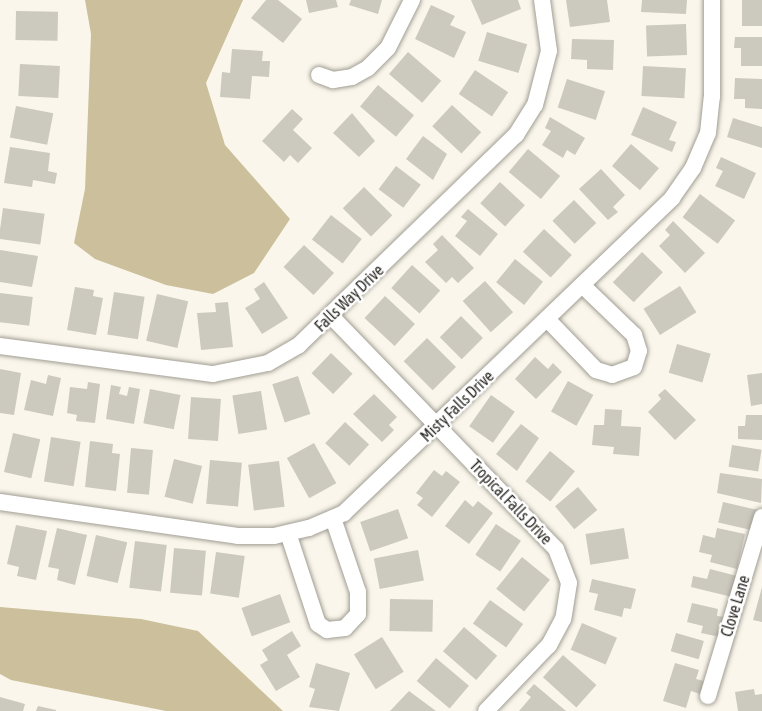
<!DOCTYPE html>
<style>
body{margin:0}
#map{position:relative;width:762px;height:711px;overflow:hidden;background:#faf6eb;font-family:"Asap Condensed",sans-serif}
div>[style]{position:absolute}
[style*='--x']{left:calc(var(--x)*1px);top:calc(var(--y)*1px);width:calc(var(--w)*1px);rotate:calc(var(--a)*1deg)}
.water>*{inset:0;background:#cbc09b}
.building>*{inset:0;background:#ccc9be;transform-origin:0 0}
.roads{filter:drop-shadow(0 0 2px #a09d93) drop-shadow(0 0 2px #a09d93)}
.minor>*{height:16px;margin:-8px;padding:0 8px;transform-origin:8px;border-radius:8px;background:#fff}
span{translate:-50% -50%;white-space:nowrap;text-align:center;line-height:1.15;-webkit-text-stroke:5px #fff;paint-order:stroke}
.street-label{font-size:16px;color:#2a2925}
</style>
<div id="map">
<div class="water">
<div style="clip-path:polygon(85px 0,243px 0,206px 83px,225px 145px,290px 219px,254px 273px,213px 294px,166px 285px,95px 259px,74px 243px,85px 189px,91px 34px)"></div>
<div style="clip-path:polygon(0 607px,141px 619px,198px 631px,283px 711px,166px 711px,11px 680px,0 674px)"></div>
</div>
<div class="building">
<div style="clip-path:polygon(266px 0,278px 0,302px 19px,283px 43px,251px 18px)"></div>
<div style="clip-path:polygon(306px 0,336px 0,338px 7px,309px 13px)"></div>
<div style="clip-path:polygon(351px 0,382px 0,378px 14px,349px 5px)"></div>
<div style="clip-path:polygon(471px 0,518px 0,521px 9px,482px 25px)"></div>
<div style="clip-path:polygon(566px 0,607px 0,610px 22px,570px 27px)"></div>
<div style="clip-path:polygon(642px 0,687px 0,686px 14px,641px 12px)"></div>
<div style="left:742px;top:0;width:20px;height:26px"></div>
<div style="clip-path:polygon(431px 5px,455px 16px,450px 25px,466px 32px,454px 58px,415px 39px)"></div>
<div style="left:16px;top:11px;width:42px;height:29px;rotate:1deg"></div>
<div style="left:686px;top:24px;width:31px;height:40px;rotate:88deg"></div>
<div style="left:487px;top:32px;width:42px;height:30px;rotate:17deg"></div>
<div style="clip-path:polygon(735px 37px,762px 37px,762px 66px,741px 66px,741px 48px,734px 48px)"></div>
<div style="clip-path:polygon(572px 39px,614px 40px,613px 70px,587px 69px,587px 60px,571px 59px)"></div>
<div style="clip-path:polygon(232px 49px,263px 51px,262px 61px,270px 61px,269px 77px,252px 76px,250px 99px,220px 97px,222px 72px,230px 73px)"></div>
<div style="left:408px;top:52px;width:44px;height:29px;rotate:41deg"></div>
<div style="left:20px;top:64px;width:40px;height:32px;rotate:3deg"></div>
<div style="left:643px;top:66px;width:43px;height:30px;rotate:3deg"></div>
<div style="left:475px;top:70px;width:40px;height:29px;rotate:34deg"></div>
<div style="clip-path:polygon(735px 78px,762px 79px,762px 109px,745px 108px,745px 99px,734px 99px)"></div>
<div style="left:567px;top:79px;width:40px;height:30px;rotate:18deg"></div>
<div style="left:378px;top:85px;width:47px;height:28px;rotate:40deg"></div>
<div style="left:452px;top:105px;width:40px;height:29px;rotate:43deg"></div>
<div style="left:16px;top:106px;width:38px;height:32px;rotate:11deg"></div>
<div style="clip-path:polygon(643px 107px,677px 122px,669px 140px,676px 142px,672px 152px,631px 135px)"></div>
<div style="clip-path:polygon(292px 109px,303px 119px,293px 130px,312px 148px,298px 163px,290px 155px,284px 162px,262px 141px)"></div>
<div style="clip-path:polygon(352px 113px,375px 141px,359px 157px,333px 133px)"></div>
<div style="clip-path:polygon(550px 117px,585px 138px,575px 155px,567px 150px,563px 158px,542px 145px,551px 131px,545px 128px)"></div>
<div style="clip-path:polygon(733px 118px,762px 127px,762px 148px,727px 137px)"></div>
<div style="clip-path:polygon(423px 136px,447px 154px,433px 180px,406px 159px)"></div>
<div style="left:631px;top:144px;width:37px;height:29px;rotate:41deg"></div>
<div style="clip-path:polygon(10px 147px,50px 153px,48px 171px,57px 173px,55px 184px,33px 180px,32px 187px,4px 183px)"></div>
<div style="left:528px;top:149px;width:42px;height:30px;rotate:40deg"></div>
<div style="clip-path:polygon(721px 157px,756px 173px,744px 199px,715px 186px,723px 171px,716px 168px)"></div>
<div style="left:396px;top:166px;width:31px;height:29px;rotate:37deg"></div>
<div style="clip-path:polygon(601px 169px,625px 195px,613px 207px,618px 212px,608px 220px,579px 189px)"></div>
<div style="left:500px;top:182px;width:34px;height:29px;rotate:43deg"></div>
<div style="left:364px;top:187px;width:40px;height:30px;rotate:45deg"></div>
<div style="left:700px;top:194px;width:44px;height:29px;rotate:37deg"></div>
<div style="left:574px;top:200px;width:32px;height:30px;rotate:46deg"></div>
<div style="left:3px;top:208px;width:42px;height:31px;rotate:8deg"></div>
<div style="clip-path:polygon(468px 209px,498px 234px,480px 256px,455px 236px,467px 221px,461px 217px)"></div>
<div style="left:331px;top:215px;width:39px;height:31px;rotate:38deg"></div>
<div style="clip-path:polygon(673px 221px,705px 253px,685px 273px,659px 246px,670px 235px,665px 230px)"></div>
<div style="left:544px;top:229px;width:38px;height:31px;rotate:43deg"></div>
<div style="clip-path:polygon(442px 235px,474px 268px,458px 283px,452px 277px,446px 283px,425px 262px,438px 250px,433px 244px)"></div>
<div style="left:304px;top:245px;width:41px;height:30px;rotate:43deg"></div>
<div style="clip-path:polygon(0 250px,38px 256px,32px 287px,0 282px)"></div>
<div style="left:642px;top:252px;width:29px;height:42px;rotate:44deg"></div>
<div style="left:515px;top:259px;width:36px;height:30px;rotate:39deg"></div>
<div style="left:412px;top:265px;width:38px;height:31px;rotate:42deg"></div>
<div style="left:485px;top:281px;width:42px;height:30px;rotate:48deg"></div>
<div style="clip-path:polygon(264px 282px,288px 318px,262px 334px,245px 308px,260px 299px,254px 289px)"></div>
<div style="left:680px;top:286px;width:31px;height:43px;rotate:58deg"></div>
<div style="clip-path:polygon(75px 287px,94px 290px,93px 296px,103px 298px,96px 335px,67px 330px)"></div>
<div style="left:114px;top:292px;width:31px;height:43px;rotate:9deg"></div>
<div style="left:0;top:293px;width:33px;height:29px;rotate:7deg"></div>
<div style="left:157px;top:294px;width:32px;height:48px;rotate:13deg"></div>
<div style="left:385px;top:296px;width:41px;height:30px;rotate:43deg"></div>
<div style="clip-path:polygon(228px 302px,233px 347px,201px 350px,197px 313px,216px 312px,215px 303px)"></div>
<div style="left:461px;top:316px;width:31px;height:30px;rotate:45deg"></div>
<div style="left:427px;top:338px;width:41px;height:33px;rotate:45deg"></div>
<div style="left:677px;top:344px;width:35px;height:30px;rotate:16deg"></div>
<div style="left:331px;top:353px;width:30px;height:28px;rotate:44deg"></div>
<div style="clip-path:polygon(535px 357px,548px 369px,553px 363px,562px 372px,536px 399px,515px 379px)"></div>
<div style="clip-path:polygon(0 369px,21px 373px,14px 415px,0 413px)"></div>
<div style="clip-path:polygon(762px 373px,762px 404px,751px 406px,747px 375px)"></div>
<div style="clip-path:polygon(48px 375px,61px 378px,53px 416px,24px 410px,31px 380px,46px 384px)"></div>
<div style="left:298px;top:376px;width:40px;height:27px;rotate:72deg"></div>
<div style="left:568px;top:381px;width:29px;height:35px;rotate:29deg"></div>
<div style="clip-path:polygon(88px 382px,100px 384px,95px 423px,76px 421px,77px 415px,67px 413px,70px 387px,87px 389px)"></div>
<div style="clip-path:polygon(111px 385px,121px 387px,119px 394px,127px 396px,129px 387px,140px 389px,134px 424px,106px 419px)"></div>
<div style="left:150px;top:389px;width:31px;height:35px;rotate:11deg"></div>
<div style="clip-path:polygon(665px 389px,696px 420px,675px 440px,648px 412px,661px 399px,658px 395px)"></div>
<div style="left:261px;top:391px;width:39px;height:29px;rotate:81deg"></div>
<div style="clip-path:polygon(374px 394px,397px 417px,389px 425px,394px 430px,382px 442px,353px 414px)"></div>
<div style="left:491px;top:395px;width:29px;height:38px;rotate:35deg"></div>
<div style="left:191px;top:397px;width:30px;height:42px;rotate:4deg"></div>
<div style="clip-path:polygon(605px 409px,622px 410px,621px 426px,641px 427px,639px 456px,613px 454px,614px 447px,592px 445px,594px 425px,604px 425px)"></div>
<div style="clip-path:polygon(746px 415px,762px 415px,762px 440px,738px 439px,738px 426px,745px 426px)"></div>
<div style="left:345px;top:422px;width:33px;height:29px;rotate:43deg"></div>
<div style="clip-path:polygon(521px 424px,539px 438px,517px 471px,496px 454px)"></div>
<div style="left:13px;top:433px;width:28px;height:40px;rotate:13deg"></div>
<div style="left:51px;top:437px;width:30px;height:45px;rotate:9deg"></div>
<div style="clip-path:polygon(90px 441px,113px 444px,112px 453px,120px 454px,116px 491px,85px 487px)"></div>
<div style="left:314px;top:443px;width:46px;height:31px;rotate:61deg"></div>
<div style="left:732px;top:445px;width:30px;height:22px;rotate:9deg"></div>
<div style="left:131px;top:448px;width:22px;height:45px;rotate:5deg"></div>
<div style="left:550px;top:451px;width:32px;height:39px;rotate:39deg"></div>
<div style="left:174px;top:459px;width:29px;height:39px;rotate:14deg"></div>
<div style="left:210px;top:460px;width:32px;height:44px;rotate:5deg"></div>
<div style="left:279px;top:461px;width:46px;height:31px;rotate:83deg"></div>
<div style="clip-path:polygon(434px 470px,442px 476px,446px 471px,460px 482px,432px 517px,417px 505px,423px 498px,416px 493px)"></div>
<div style="clip-path:polygon(720px 473px,762px 479px,761px 503px,717px 493px)"></div>
<div style="left:578px;top:487px;width:30px;height:30px;rotate:50deg"></div>
<div style="clip-path:polygon(465px 500px,473px 507px,478px 501px,493px 513px,469px 544px,445px 526px)"></div>
<div style="left:723px;top:502px;width:36px;height:21px;rotate:13deg"></div>
<div style="left:398px;top:509px;width:31px;height:40px;rotate:71deg"></div>
<div style="left:496px;top:524px;width:30px;height:37px;rotate:34deg"></div>
<div style="clip-path:polygon(16px 525px,47px 531px,36px 580px,17px 576px,19px 567px,7px 564px)"></div>
<div style="clip-path:polygon(57px 528px,87px 535px,75px 585px,57px 580px,59px 569px,48px 567px)"></div>
<div style="left:624px;top:528px;width:31px;height:39px;rotate:81deg"></div>
<div style="clip-path:polygon(717px 528px,745px 534px,737px 569px,710px 562px,712px 555px,699px 552px,703px 535px,715px 538px)"></div>
<div style="left:96px;top:535px;width:32px;height:42px;rotate:13deg"></div>
<div style="left:135px;top:541px;width:32px;height:47px;rotate:7deg"></div>
<div style="left:174px;top:548px;width:32px;height:45px;rotate:5deg"></div>
<div style="left:418px;top:550px;width:31px;height:45px;rotate:79deg"></div>
<div style="left:216px;top:552px;width:29px;height:42px;rotate:8deg"></div>
<div style="left:522px;top:557px;width:36px;height:41px;rotate:39deg"></div>
<div style="clip-path:polygon(710px 569px,737px 576px,732px 597px,691px 587px,693px 576px,707px 579px)"></div>
<div style="clip-path:polygon(592px 579px,636px 589px,631px 609px,624px 608px,622px 617px,594px 610px,598px 594px,589px 592px)"></div>
<div style="clip-path:polygon(762px 587px,762px 622px,753px 620px)"></div>
<div style="left:280px;top:594px;width:30px;height:41px;rotate:70deg"></div>
<div style="left:390px;top:599px;width:43px;height:32px;rotate:1deg"></div>
<div style="left:490px;top:600px;width:41px;height:29px;rotate:36deg"></div>
<div style="clip-path:polygon(692px 603px,718px 609px,717px 616px,725px 617px,720px 637px,701px 633px,703px 626px,687px 622px)"></div>
<div style="left:582px;top:623px;width:38px;height:29px;rotate:23deg"></div>
<div style="left:464px;top:627px;width:44px;height:32px;rotate:41deg"></div>
<div style="clip-path:polygon(292px 631px,301px 646px,287px 655px,300px 677px,276px 691px,260px 665px,268px 660px,262px 650px)"></div>
<div style="left:676px;top:633px;width:29px;height:19px;rotate:16deg"></div>
<div style="left:382px;top:637px;width:41px;height:33px;rotate:58deg"></div>
<div style="left:563px;top:655px;width:45px;height:30px;rotate:42deg"></div>
<div style="left:436px;top:658px;width:43px;height:30px;rotate:40deg"></div>
<div style="clip-path:polygon(316px 663px,350px 673px,339px 711px,309px 707px,315px 689px,309px 687px)"></div>
<div style="clip-path:polygon(675px 663px,699px 670px,696px 679px,704px 681px,700px 694px,691px 691px,686px 708px,663px 701px)"></div>
<div style="clip-path:polygon(534px 684px,566px 711px,519px 711px,531px 697px,526px 693px)"></div>
<div style="clip-path:polygon(754px 689px,755px 695px,762px 694px,762px 711px,738px 711px,735px 692px)"></div>
<div style="clip-path:polygon(409px 691px,436px 711px,390px 711px)"></div>
<div style="clip-path:polygon(0 697px,25px 704px,23px 711px,0 711px)"></div>
<div style="clip-path:polygon(38px 706px,56px 710px,56px 711px,36px 711px)"></div>
</div>
<div class="roads">
<div class="minor">
<div style="--x:319;--y:75;--w:15;--a:20"></div>
<div style="--x:333;--y:80;--w:19;--a:-9"></div>
<div style="--x:352;--y:77;--w:18;--a:-29"></div>
<div style="--x:368;--y:68;--w:28;--a:-45"></div>
<div style="--x:388;--y:48;--w:54;--a:-63.4"></div>
<div style="--x:331;--y:316;--w:324;--a:46"></div>
<div style="--x:556;--y:549;--w:36;--a:69"></div>
<div style="--x:569;--y:583;--w:36;--a:99"></div>
<div style="--x:563;--y:619;--w:30;--a:118"></div>
<div style="--x:549;--y:645;--w:91;--a:133.7"></div>
<div style="--x:547;--y:319;--w:71;--a:46.1"></div>
<div style="--x:596;--y:370;--w:17;--a:17"></div>
<div style="--x:612;--y:375;--w:23;--a:-20"></div>
<div style="--x:634;--y:367;--w:17;--a:-73"></div>
<div style="--x:639;--y:351;--w:17;--a:-107"></div>
<div style="--x:634;--y:335;--w:72;--a:-136.1"></div>
<div style="--x:0;--y:346;--w:215;--a:7.5"></div>
<div style="--x:213;--y:374;--w:56;--a:-11.3"></div>
<div style="--x:268;--y:363;--w:36;--a:-30"></div>
<div style="--x:299;--y:345;--w:302;--a:-44.1"></div>
<div style="--x:516;--y:135;--w:36;--a:-58"></div>
<div style="--x:535;--y:105;--w:56;--a:-75.5"></div>
<div style="--x:549;--y:51;--w:51;--a:-97.8"></div>
<div style="--x:0;--y:502;--w:240;--a:8.1"></div>
<div style="--x:238;--y:536;--w:36;--a:0"></div>
<div style="--x:274;--y:536;--w:36;--a:-13"></div>
<div style="--x:309;--y:528;--w:38;--a:-23"></div>
<div style="--x:344;--y:513;--w:455;--a:-43.8"></div>
<div style="--x:672;--y:198;--w:37;--a:-55"></div>
<div style="--x:693;--y:168;--w:38;--a:-67"></div>
<div style="--x:708;--y:133;--w:36;--a:-84"></div>
<div style="--x:712;--y:97;--w:97;--a:-90"></div>
<div style="--x:288;--y:533;--w:96;--a:71.8"></div>
<div style="--x:318;--y:624;--w:11;--a:34"></div>
<div style="--x:327;--y:630;--w:18;--a:-6"></div>
<div style="--x:345;--y:628;--w:19;--a:-47"></div>
<div style="--x:358;--y:614;--w:22;--a:-90"></div>
<div style="--x:358;--y:592;--w:78;--a:-108.7"></div>
<div style="--x:708;--y:696;--w:187;--a:-73.2"></div>
</div>
</div>
<div class="street-label">
<span style="left:349px;top:298px;rotate:-44deg">Falls Way Drive</span>
<span style="left:457px;top:406px;rotate:-44deg">Misty Falls Drive</span>
<span style="left:511px;top:502px;rotate:46deg">Tropical Falls Drive</span>
<span style="left:735px;top:606px;rotate:-73deg">Clove Lane</span>
</div>
</div>
